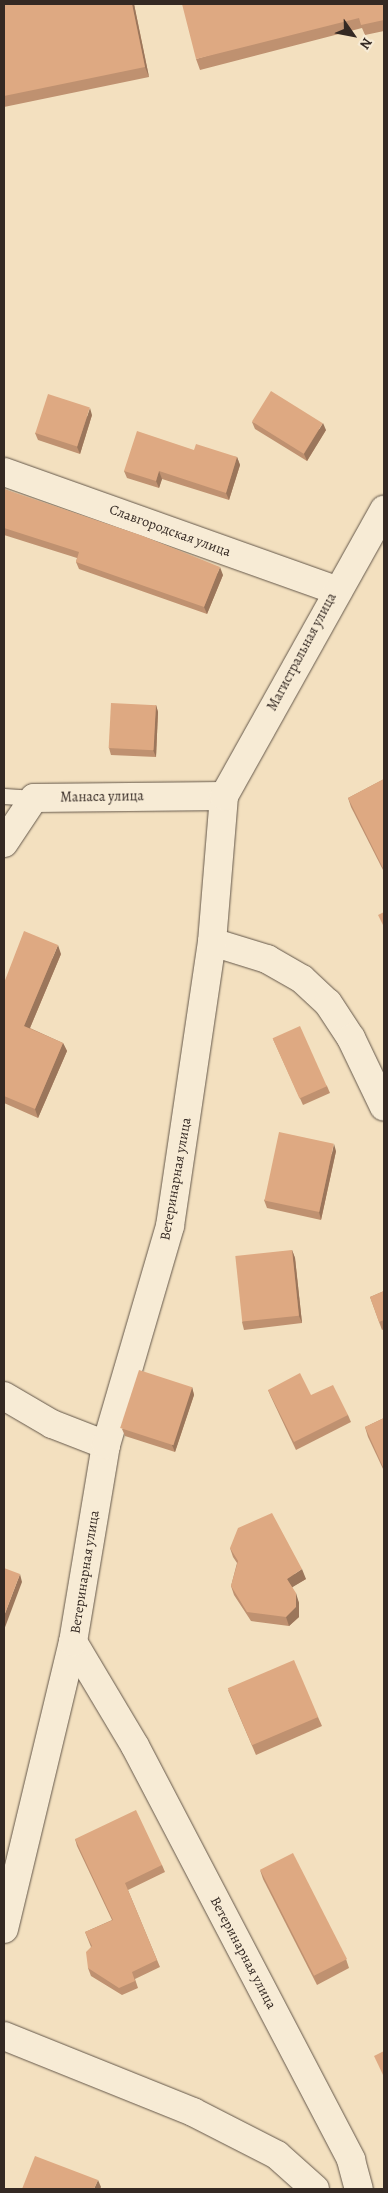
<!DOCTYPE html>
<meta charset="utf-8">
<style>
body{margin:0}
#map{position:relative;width:388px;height:2193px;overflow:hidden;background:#f3e0bf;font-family:Alegreya,serif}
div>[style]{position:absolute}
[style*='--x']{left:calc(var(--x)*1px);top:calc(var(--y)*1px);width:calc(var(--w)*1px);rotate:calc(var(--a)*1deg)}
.roads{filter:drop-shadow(0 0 1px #64574a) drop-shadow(0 0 1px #64574a)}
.lane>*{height:15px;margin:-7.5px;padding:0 7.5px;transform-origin:7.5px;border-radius:7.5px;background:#f7ebd5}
.street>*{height:28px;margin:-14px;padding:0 14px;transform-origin:14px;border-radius:14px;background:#f7ebd5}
.wall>*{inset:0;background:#bf9170}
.shaded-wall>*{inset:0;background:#9b765b}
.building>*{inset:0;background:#dea982;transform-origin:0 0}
span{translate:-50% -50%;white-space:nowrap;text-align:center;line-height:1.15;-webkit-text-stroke:5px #f7ebd5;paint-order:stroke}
.street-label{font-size:14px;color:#342923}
.frame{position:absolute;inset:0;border:5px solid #342923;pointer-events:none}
.north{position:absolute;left:328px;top:10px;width:50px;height:50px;-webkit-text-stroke:4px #f7ebd5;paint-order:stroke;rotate:123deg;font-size:14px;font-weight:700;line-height:20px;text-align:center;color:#342923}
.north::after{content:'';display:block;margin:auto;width:18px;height:22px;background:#342923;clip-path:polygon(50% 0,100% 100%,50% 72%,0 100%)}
</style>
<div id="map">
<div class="roads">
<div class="lane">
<div style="--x:4;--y:796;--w:30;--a:4"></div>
</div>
<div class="street">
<div style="--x:4;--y:472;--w:352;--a:19.6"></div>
<div style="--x:4;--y:843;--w:54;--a:-56.3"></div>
<div style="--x:34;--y:798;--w:190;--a:-0.6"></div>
<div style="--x:212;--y:942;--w:58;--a:17.2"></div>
<div style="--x:267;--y:959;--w:40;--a:29.7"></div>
<div style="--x:302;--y:979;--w:35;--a:43"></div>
<div style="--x:328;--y:1003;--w:42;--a:56.7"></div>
<div style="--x:351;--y:1038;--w:76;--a:64.4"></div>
<div style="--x:4;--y:1396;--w:56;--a:30.3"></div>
<div style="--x:52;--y:1424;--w:58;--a:21.3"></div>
<div style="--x:73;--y:1642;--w:121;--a:59.2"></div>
<div style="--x:135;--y:1746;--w:467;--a:62.4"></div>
<div style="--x:351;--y:2160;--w:30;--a:75"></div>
<div style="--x:4;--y:1929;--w:295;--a:-76.5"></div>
<div style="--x:73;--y:1642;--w:200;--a:-80.5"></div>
<div style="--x:106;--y:1445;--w:228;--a:-73.7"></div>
<div style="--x:170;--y:1226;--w:287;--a:-81.6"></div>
<div style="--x:212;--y:942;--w:146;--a:-85.3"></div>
<div style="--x:224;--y:796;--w:328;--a:-60.8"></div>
<div style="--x:4;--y:2036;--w:204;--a:21.9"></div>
<div style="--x:193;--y:2112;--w:94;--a:27.1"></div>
<div style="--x:277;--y:2155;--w:51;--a:41.8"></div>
</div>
</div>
<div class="wall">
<div style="clip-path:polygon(4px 4px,134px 4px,149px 77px,4px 107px)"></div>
<div style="clip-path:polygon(384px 4px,384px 31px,365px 35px,362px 28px,200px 70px,196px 59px)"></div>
<div style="clip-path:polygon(92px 415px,80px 454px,38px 440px,35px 433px)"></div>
<div style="clip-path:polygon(252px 422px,326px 430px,307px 461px,255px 429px)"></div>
<div style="clip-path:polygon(194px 450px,237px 457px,240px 465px,229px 500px,162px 479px,159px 488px,127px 478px,124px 471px)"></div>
<div style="clip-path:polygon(4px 489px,223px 575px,207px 614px,79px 569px,76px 562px,77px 558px,4px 535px)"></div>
<div style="clip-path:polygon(156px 705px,158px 712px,156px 757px,111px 755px,109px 748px)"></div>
<div style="clip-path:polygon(384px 779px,384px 872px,351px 807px,348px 798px)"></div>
<div style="clip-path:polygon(61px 954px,30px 1028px,63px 1043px,67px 1051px,38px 1118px,4px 1103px,4px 983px)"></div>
<div style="clip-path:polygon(273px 1039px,327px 1086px,330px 1093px,303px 1105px)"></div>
<div style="clip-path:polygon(336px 1151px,321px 1220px,267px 1208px,264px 1200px)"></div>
<div style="clip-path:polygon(292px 1250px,295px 1258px,302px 1323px,244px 1330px,242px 1322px)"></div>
<div style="clip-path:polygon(384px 1291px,384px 1329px,382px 1330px,370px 1297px)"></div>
<div style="clip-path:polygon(192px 1387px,194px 1395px,175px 1452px,125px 1436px,122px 1429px)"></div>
<div style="clip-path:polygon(268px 1390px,311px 1395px,348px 1415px,351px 1422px,296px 1450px,271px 1397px)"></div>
<div style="clip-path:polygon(384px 1418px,384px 1471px,368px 1437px,365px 1427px)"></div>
<div style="clip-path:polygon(230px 1548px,306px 1579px,292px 1587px,299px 1603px,299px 1617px,289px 1626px,251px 1621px,234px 1595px,231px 1586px,237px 1563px,233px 1557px)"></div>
<div style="clip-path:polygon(228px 1690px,318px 1717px,322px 1726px,256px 1755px)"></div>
<div style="clip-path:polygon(75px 1839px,162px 1865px,165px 1872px,128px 1890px,160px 1967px,135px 1979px,138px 1988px,122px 1995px,91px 1976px,88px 1968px,91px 1947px,85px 1932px,112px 1920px,77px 1846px)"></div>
<div style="clip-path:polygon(260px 1870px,346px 1959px,349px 1968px,317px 1985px,263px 1879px)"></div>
</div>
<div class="shaded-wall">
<div style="clip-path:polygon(132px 4px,134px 4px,149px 77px,145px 67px)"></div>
<div style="clip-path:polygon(90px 408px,92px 415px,80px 454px,77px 447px)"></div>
<div style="clip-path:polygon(323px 423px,326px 430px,307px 461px,304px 454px)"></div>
<div style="clip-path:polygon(237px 457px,240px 465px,229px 500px,226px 493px)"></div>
<div style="clip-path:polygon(159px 471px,162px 479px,159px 488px,156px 481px)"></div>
<div style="clip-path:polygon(220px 567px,223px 575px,207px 614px,204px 607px)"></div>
<div style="clip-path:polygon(156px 705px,158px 712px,156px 757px,153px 750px)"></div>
<div style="clip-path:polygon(58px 945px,61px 954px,27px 1035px,24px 1026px)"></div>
<div style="clip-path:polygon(63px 1043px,67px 1051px,38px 1118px,35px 1109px)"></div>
<div style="clip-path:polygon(334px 1144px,336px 1151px,321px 1220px,319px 1212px)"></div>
<div style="clip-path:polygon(292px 1250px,295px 1258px,302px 1323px,299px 1316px)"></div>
<div style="clip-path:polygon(192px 1387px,194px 1395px,175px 1452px,172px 1445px)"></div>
<div style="clip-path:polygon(302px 1569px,306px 1579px,291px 1588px,287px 1579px)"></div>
<div style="clip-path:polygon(20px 1574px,22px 1582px,4px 1630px,4px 1616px)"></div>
<div style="clip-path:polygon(296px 1593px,299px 1603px,299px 1617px,289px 1626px,286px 1617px)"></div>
<div style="clip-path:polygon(98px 2180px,101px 2187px,100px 2189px,94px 2189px)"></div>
</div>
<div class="building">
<div style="clip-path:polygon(4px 4px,132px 4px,145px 67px,4px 96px)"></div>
<div style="clip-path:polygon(182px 4px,384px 4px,384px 20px,361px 25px,359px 18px,196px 59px)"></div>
<div style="left:271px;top:391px;width:61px;height:36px;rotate:32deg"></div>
<div style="left:48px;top:394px;width:44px;height:41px;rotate:18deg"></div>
<div style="clip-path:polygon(137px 431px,194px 450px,196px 444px,237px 457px,226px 493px,159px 471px,156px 481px,124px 471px)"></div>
<div style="clip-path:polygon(4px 489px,143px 536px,220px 567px,204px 607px,76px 562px,79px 552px,4px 528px)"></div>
<div style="left:111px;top:703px;width:45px;height:45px;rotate:3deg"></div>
<div style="clip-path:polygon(384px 779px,384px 870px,348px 798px)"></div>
<div style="clip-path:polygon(384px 912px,384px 927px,378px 915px)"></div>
<div style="clip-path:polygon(24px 931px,58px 945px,24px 1026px,63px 1043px,35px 1109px,4px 1096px,4px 983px)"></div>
<div style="left:300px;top:1026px;width:66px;height:30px;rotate:66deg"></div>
<div style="left:279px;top:1132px;width:56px;height:70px;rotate:12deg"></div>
<div style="left:292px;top:1250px;width:66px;height:57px;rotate:84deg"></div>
<div style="clip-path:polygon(384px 1291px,384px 1320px,379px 1322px,370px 1297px)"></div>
<div style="left:139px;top:1370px;width:56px;height:61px;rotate:18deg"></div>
<div style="clip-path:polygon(300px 1373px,311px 1395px,333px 1385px,348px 1415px,294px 1442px,268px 1390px)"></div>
<div style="clip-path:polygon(384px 1418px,384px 1469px,365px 1427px)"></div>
<div style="clip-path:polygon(272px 1513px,302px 1569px,287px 1579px,296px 1593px,296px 1607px,286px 1617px,247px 1612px,231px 1586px,238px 1561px,230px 1548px,238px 1528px)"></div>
<div style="clip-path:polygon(4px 1568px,20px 1574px,4px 1616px)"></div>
<div style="left:294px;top:1660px;width:62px;height:72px;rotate:67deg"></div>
<div style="clip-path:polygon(136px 1810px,162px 1865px,125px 1883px,157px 1960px,132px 1972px,135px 1981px,119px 1988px,88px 1968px,86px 1952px,92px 1946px,85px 1932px,113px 1920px,75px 1839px)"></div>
<div style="left:293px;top:1853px;width:119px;height:37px;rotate:63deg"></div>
<div style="clip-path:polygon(384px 2051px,384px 2077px,374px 2056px)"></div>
<div style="clip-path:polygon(35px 2156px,98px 2180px,94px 2189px,22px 2189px)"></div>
</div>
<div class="street-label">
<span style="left:170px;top:531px;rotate:20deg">Славгородская улица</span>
<span style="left:302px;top:652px;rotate:-62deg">Магистральная улица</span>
<span style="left:102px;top:797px;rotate:-1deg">Манаса улица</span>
<span style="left:176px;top:1179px;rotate:-80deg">Ветеринарная улица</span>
<span style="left:85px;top:1572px;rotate:-81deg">Ветеринарная улица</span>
<span style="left:243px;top:1953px;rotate:62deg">Ветеринарная улица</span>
</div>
<div class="frame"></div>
<div class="north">N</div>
</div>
